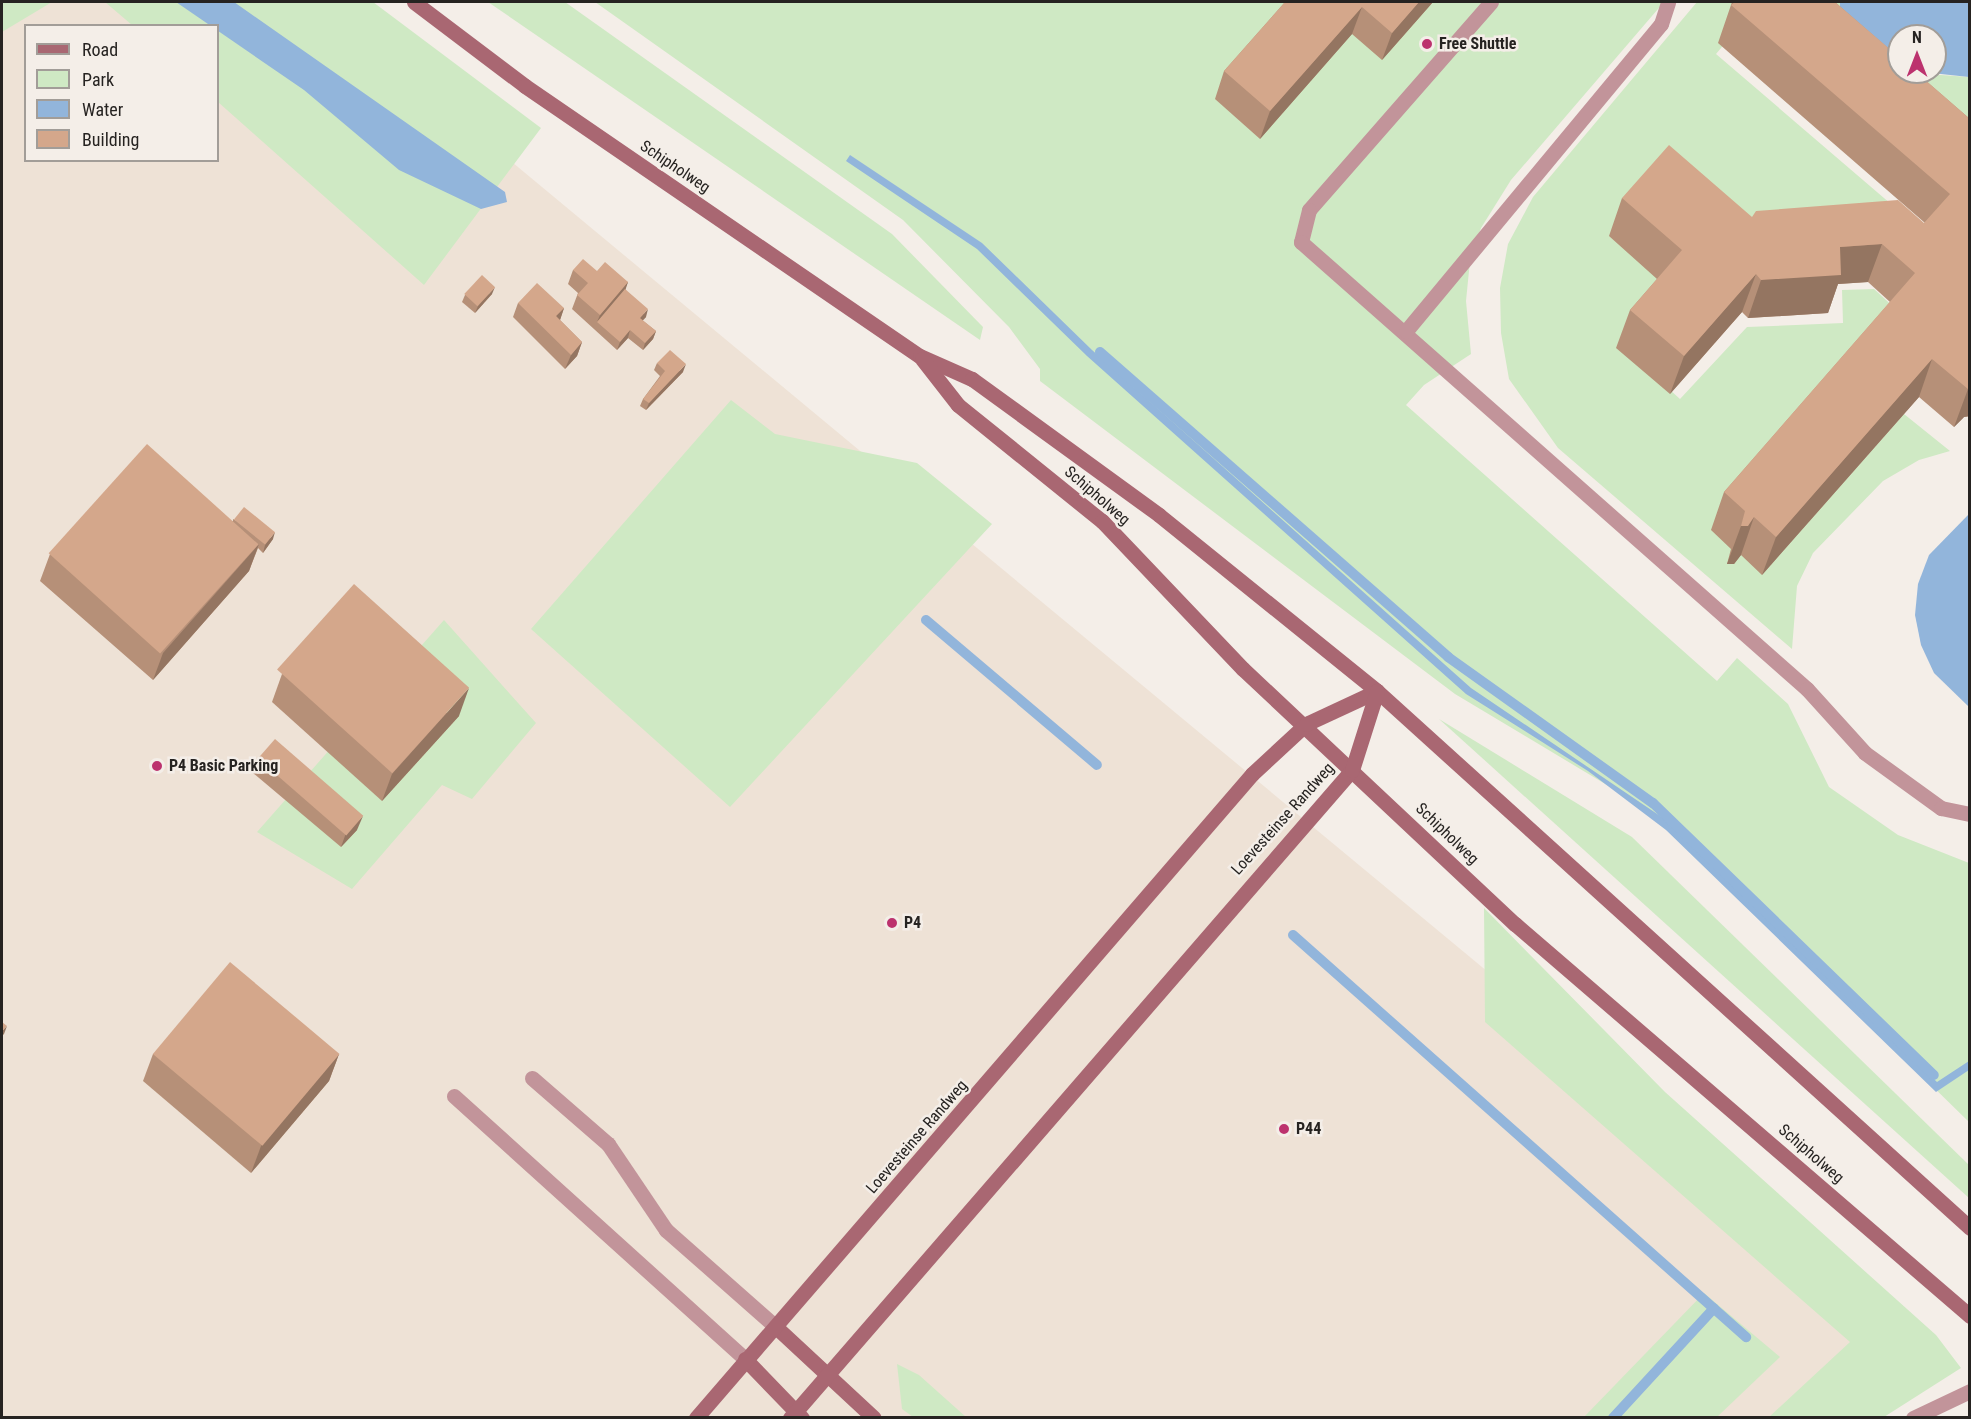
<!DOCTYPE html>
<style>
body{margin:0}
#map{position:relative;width:1971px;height:1419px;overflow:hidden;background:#f4eee8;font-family:"Roboto Condensed",sans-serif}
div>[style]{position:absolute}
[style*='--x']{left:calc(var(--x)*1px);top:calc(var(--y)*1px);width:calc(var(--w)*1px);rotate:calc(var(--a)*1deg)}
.built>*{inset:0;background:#eee2d6}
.green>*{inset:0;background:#cfe9c4}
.water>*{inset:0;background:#92b5db}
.stream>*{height:10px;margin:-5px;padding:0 5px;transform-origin:5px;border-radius:5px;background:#92b5db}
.lane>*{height:15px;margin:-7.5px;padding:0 7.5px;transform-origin:7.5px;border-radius:7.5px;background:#c2949a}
.secondary>*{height:15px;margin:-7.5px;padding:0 7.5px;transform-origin:7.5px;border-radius:7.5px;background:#a96772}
.wall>*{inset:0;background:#b69078}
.shaded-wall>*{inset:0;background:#947561}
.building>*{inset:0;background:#d4a78b;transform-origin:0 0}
.dots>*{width:16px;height:16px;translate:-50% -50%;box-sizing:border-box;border:3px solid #f4eee8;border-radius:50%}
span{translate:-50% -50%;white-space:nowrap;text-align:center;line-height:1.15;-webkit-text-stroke:5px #f4eee8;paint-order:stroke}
.poi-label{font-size:16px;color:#262321;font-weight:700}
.left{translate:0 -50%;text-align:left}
.street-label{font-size:16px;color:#262321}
.frame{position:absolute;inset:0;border:3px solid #262321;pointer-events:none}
.legend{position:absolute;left:24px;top:24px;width:195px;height:138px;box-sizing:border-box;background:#f4eee8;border:2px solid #a29d98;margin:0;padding:8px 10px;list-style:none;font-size:18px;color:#262321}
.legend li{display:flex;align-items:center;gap:12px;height:30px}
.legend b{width:30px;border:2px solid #a29d98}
.north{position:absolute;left:1887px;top:24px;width:60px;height:60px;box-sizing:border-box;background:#f4eee8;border:2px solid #a29d98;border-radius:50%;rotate:0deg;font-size:16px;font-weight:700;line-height:24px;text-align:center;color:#262321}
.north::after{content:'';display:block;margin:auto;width:21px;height:27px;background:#bc326e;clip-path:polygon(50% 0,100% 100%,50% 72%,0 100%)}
</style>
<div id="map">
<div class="built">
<div style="clip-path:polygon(evenodd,2px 2px,319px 2px,1888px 1304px,1783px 1417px,2px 1418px,2px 2px,26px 26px,218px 26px,218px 160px,26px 160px,26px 26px)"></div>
</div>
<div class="green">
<div style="clip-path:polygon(2px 2px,52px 2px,2px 32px)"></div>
<div style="clip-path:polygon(105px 2px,373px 2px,541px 128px,424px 285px,218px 102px,218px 26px,132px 25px)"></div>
<div style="clip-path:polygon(488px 2px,565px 2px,892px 234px,983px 327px,980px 340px)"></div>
<div style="clip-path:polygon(595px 2px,1664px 2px,1511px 180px,1481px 228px,1470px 261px,1466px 301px,1471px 354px,1424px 385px,1406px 405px,1717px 681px,1737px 658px,1788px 704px,1829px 787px,1898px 835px,1969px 863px,1969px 1122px,1652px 812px,1455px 694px,1040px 381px,1040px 369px,1009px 327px,903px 220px)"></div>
<div style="clip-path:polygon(1697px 2px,1840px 2px,1899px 72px,1969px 77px,1969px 184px,1756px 6px,1716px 54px,1940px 246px,1682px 292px,1628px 352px,1680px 399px,1747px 327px,1843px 323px,1842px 290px,1874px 289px,1910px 322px,1765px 571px,1904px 414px,1950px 451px,1919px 460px,1883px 481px,1813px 553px,1797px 586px,1792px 649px,1558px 448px,1509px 379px,1501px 333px,1500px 288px,1508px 244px,1533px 197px)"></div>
<div style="clip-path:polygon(731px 400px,775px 434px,917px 463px,992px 524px,730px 807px,531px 629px)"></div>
<div style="clip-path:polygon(444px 620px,536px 723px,472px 799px,442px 785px,352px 889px,257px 832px)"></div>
<div style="clip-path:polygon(1439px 719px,1632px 837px,1969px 1165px,1969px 1198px)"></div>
<div style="clip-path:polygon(1484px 908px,1665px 1092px,1936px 1335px,1961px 1368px,1884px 1417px,1769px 1417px,1850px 1342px,1485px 1022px)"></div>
<div style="clip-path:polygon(1704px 1293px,1780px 1357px,1717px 1417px,1584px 1417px)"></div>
<div style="clip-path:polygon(897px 1364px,919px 1375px,966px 1417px,913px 1417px,902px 1409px)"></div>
</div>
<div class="water">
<div style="clip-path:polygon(176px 2px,234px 2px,505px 192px,507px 202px,481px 209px,399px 170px,304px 90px)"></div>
<div style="clip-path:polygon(1840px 2px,1969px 2px,1969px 77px,1922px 72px,1935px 72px,1935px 36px,1899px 36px,1899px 65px,1840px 8px)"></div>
<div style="clip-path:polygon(850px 155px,982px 243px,1092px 350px,1471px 688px,1672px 824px,1937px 1082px,1969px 1061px,1969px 1070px,1936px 1092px,1666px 830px,1588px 771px,1466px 694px,1087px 356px,977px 249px,846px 161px)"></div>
<div style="clip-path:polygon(1969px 514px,1969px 707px,1934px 673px,1921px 645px,1915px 615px,1918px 584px,1929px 555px)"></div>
</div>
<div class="stream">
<div style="--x:1100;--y:352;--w:463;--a:41.2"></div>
<div style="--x:1448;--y:657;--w:252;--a:35.5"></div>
<div style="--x:1653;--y:803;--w:391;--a:44.1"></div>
<div style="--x:926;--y:620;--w:224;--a:40.3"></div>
<div style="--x:1293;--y:935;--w:606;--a:41.59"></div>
<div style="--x:1613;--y:1418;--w:149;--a:-47.4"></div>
</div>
<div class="lane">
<div style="--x:1491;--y:2;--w:276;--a:131.2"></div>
<div style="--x:1309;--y:210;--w:33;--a:104"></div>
<div style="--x:1301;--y:242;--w:675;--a:41.46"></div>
<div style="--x:1807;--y:689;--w:86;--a:47.8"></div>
<div style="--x:1865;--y:753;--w:94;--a:35.9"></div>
<div style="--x:1941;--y:808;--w:30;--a:12"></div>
<div style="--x:1406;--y:331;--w:399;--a:-50.3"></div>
<div style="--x:1661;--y:24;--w:23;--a:-72"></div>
<div style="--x:532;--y:1078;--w:101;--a:41"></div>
<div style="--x:608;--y:1144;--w:104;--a:56"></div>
<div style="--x:666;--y:1230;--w:148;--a:41.4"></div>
<div style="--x:454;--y:1096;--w:392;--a:42.1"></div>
<div style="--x:1913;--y:1418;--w:63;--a:-25.3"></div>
</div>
<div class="secondary">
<div style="--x:414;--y:2;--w:139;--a:37.1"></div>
<div style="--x:525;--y:86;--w:478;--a:34.4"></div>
<div style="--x:920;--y:356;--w:57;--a:23.9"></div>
<div style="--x:972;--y:379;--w:231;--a:36"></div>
<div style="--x:1159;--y:515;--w:280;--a:38.9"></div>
<div style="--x:1377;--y:691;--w:800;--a:42.16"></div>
<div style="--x:922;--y:359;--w:58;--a:52"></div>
<div style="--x:958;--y:405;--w:185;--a:38.9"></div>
<div style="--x:1102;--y:521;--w:204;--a:46.4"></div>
<div style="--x:1243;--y:669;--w:373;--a:43.2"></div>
<div style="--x:1515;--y:924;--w:601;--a:40.75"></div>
<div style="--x:777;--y:1328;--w:132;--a:42.9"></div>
<div style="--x:745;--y:1359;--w:82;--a:46"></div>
<div style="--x:696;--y:1418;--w:851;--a:-49.19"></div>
<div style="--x:1252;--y:774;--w:74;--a:-42.8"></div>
<div style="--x:1306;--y:724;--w:78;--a:-24.9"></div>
<div style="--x:790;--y:1418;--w:858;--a:-49.07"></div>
<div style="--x:1352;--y:770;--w:83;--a:-72.4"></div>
</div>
<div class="wall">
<div style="clip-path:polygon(1285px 2px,1433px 2px,1382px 60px,1352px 34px,1260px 139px,1215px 99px,1224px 71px)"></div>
<div style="clip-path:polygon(1732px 2px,1835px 2px,1970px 119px,1970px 416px,1964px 417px,1954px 427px,1919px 397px,1762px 575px,1741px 555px,1734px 564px,1727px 564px,1731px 549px,1711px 530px,1724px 492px,1890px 302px,1868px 282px,1838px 284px,1828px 313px,1748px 318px,1742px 312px,1670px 394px,1616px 348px,1630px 310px,1657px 279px,1609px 236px,1622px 198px,1752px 217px,1924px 223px,1925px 223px,1718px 43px)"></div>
<div style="clip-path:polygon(573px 270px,597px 271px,628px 282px,625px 289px,646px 317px,642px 320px,656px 331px,653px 339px,643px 350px,628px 338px,617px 350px,572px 309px,578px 293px,568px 284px)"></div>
<div style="clip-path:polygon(492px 294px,475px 313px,462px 302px,465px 295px)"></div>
<div style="clip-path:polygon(518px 303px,564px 308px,560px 320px,582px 342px,577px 356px,565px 369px,513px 317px)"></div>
<div style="clip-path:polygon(657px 363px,683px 372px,646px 410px,640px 406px,643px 399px,660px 376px,654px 370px)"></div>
<div style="clip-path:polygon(233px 519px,273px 539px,263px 553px,258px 548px,249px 571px,153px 680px,40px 581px,50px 554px,233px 521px)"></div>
<div style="clip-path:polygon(282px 674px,459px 716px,382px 801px,272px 702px)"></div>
<div style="clip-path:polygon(259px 759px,357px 830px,341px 847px,253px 773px)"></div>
<div style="clip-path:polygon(153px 1054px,339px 1054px,329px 1081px,251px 1173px,143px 1081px)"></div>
</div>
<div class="shaded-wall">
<div style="clip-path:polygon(1419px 2px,1433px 2px,1382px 60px,1392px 33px)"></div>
<div style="clip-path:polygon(1362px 7px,1352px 34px,1260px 139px,1270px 111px)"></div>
<div style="clip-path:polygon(1882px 244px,1868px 282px,1838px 284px,1828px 313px,1748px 318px,1761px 280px,1840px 247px)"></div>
<div style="clip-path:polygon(1756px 274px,1742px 312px,1670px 394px,1684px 356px)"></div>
<div style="clip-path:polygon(628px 282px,623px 297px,597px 322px,600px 315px)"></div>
<div style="clip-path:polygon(495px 287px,492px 294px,475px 313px,478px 306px)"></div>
<div style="clip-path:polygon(564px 308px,559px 323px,556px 316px)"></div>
<div style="clip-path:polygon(648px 309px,646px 317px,638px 326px,640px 318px)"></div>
<div style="clip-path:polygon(630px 330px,628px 338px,617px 350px,620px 342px)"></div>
<div style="clip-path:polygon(656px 331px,653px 339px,643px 350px,645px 343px)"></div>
<div style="clip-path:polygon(582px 342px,577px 356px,565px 369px,571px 355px)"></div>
<div style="clip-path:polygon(1932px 359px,1919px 397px,1762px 575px,1776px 537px)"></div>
<div style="clip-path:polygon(686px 364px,683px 372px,646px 410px,649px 403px)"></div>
<div style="clip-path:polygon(1970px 388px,1970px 416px,1964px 417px,1954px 427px,1968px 389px)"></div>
<div style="clip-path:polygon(1754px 517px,1741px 555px,1734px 564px,1727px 564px,1741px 526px)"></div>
<div style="clip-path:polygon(275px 532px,273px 539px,263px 553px,265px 545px)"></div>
<div style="clip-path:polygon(259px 544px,249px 571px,153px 680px,163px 653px)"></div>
<div style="clip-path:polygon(469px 688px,459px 716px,382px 801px,392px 774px)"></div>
<div style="clip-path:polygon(363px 816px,357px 830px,341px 847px,346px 833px)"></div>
<div style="clip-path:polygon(7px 1026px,4px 1034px,2px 1036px,2px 1031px)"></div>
<div style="clip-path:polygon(339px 1054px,329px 1081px,251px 1173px,261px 1146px)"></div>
</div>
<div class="building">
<div style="clip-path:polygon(1285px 2px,1419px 2px,1392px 33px,1362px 7px,1270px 111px,1224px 71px)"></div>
<div style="clip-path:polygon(1735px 2px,1835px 2px,1899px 57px,1899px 72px,1916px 72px,1970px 119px,1970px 388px,1968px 389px,1932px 359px,1776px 537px,1754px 517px,1748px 526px,1741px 526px,1745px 511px,1724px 492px,1915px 273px,1882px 244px,1840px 247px,1841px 275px,1761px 280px,1756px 274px,1684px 356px,1630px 310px,1682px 250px,1622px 198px,1669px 145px,1752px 217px,1756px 211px,1898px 200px,1924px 223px,1950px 194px,1731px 5px)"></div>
<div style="clip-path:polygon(583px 259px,597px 271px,605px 262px,628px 282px,600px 315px,577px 295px,588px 283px,573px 270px)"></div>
<div style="left:482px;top:275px;width:18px;height:26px;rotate:43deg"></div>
<div style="clip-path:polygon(537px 283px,564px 308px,556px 316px,582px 342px,571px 355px,518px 303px)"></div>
<div style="clip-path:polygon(625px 289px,648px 309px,640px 318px,656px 331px,645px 343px,630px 330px,620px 342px,597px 322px)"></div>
<div style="clip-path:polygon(670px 350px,686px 364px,649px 403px,643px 399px,665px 371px,657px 363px)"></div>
<div style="left:147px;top:444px;width:150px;height:147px;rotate:42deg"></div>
<div style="left:244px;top:507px;width:40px;height:16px;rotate:39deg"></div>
<div style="left:354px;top:584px;width:155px;height:115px;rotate:42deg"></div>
<div style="left:275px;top:739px;width:117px;height:26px;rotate:41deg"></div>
<div style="left:230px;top:962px;width:143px;height:120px;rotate:40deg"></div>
<div style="clip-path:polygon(2px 1022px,7px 1026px,2px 1031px)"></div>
</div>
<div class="dots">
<div style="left:1427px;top:44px;background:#bc326e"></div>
<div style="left:157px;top:766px;background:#bc326e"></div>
<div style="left:892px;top:923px;background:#bc326e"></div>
<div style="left:1284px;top:1129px;background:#bc326e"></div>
</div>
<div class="poi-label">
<span class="left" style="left:1439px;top:44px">Free Shuttle</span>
<span class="left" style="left:169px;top:766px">P4 Basic Parking</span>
<span class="left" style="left:904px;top:923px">P4</span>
<span class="left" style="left:1296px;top:1129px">P44</span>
</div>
<div class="street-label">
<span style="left:675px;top:167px;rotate:34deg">Schipholweg</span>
<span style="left:1097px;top:496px;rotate:41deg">Schipholweg</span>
<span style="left:1283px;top:819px;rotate:-48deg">Loevesteinse Randweg</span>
<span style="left:1447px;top:834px;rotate:44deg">Schipholweg</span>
<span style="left:917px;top:1137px;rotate:-49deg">Loevesteinse Randweg</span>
<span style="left:1811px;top:1154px;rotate:41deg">Schipholweg</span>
</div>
<div class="frame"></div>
<ul class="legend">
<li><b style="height:8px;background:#a96772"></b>Road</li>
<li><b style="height:16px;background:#cfe9c4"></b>Park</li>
<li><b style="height:16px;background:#92b5db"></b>Water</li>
<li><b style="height:16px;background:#d4a78b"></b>Building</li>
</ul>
<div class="north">N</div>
</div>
